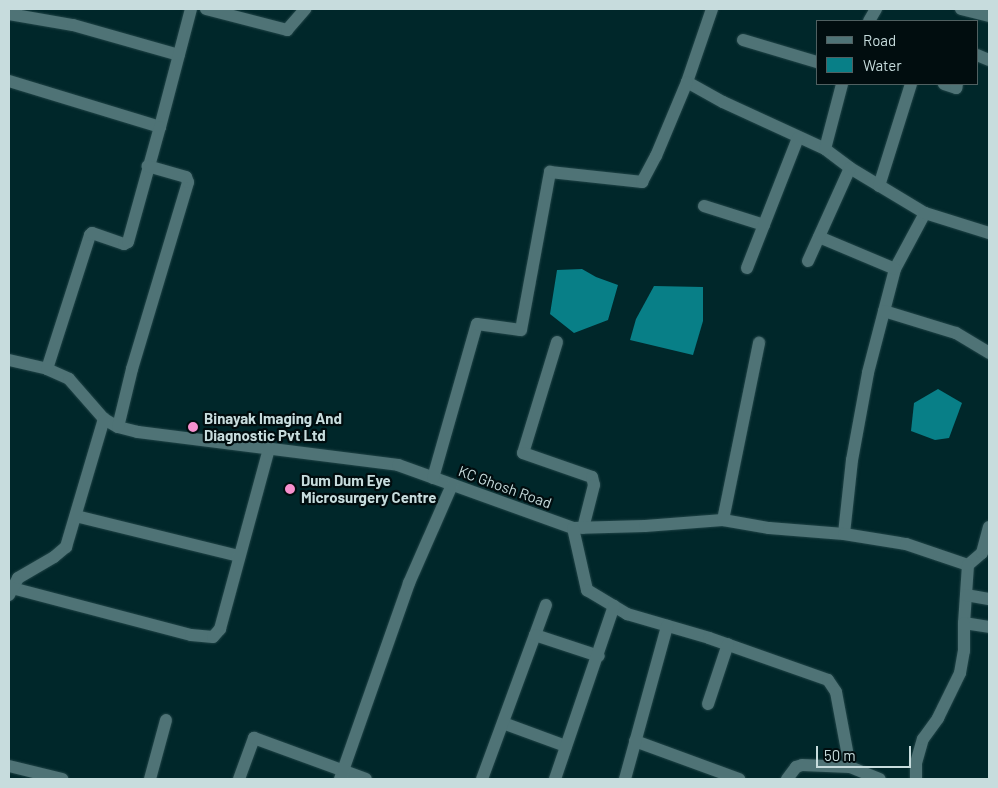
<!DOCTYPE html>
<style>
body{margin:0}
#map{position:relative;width:998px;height:788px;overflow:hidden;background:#00272a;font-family:Barlow,sans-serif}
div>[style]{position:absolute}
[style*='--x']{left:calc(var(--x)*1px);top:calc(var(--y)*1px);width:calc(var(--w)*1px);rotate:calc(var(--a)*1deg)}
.water>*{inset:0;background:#087f87}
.roads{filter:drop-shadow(0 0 1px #204447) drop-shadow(0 0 1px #204447)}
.minor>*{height:12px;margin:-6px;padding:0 6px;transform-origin:6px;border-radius:6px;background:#4f7376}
.dots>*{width:14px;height:14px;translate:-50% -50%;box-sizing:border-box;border:2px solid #010d0f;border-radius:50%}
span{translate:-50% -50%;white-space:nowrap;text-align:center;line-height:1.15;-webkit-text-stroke:4.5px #010d0f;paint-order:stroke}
.poi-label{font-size:15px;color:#c7dcdd;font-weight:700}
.left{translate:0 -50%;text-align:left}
.street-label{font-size:15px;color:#c7dcdd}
.frame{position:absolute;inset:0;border:10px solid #c7dcdd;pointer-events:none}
.legend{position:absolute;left:816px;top:20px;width:162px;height:65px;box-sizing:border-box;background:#010d0f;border:1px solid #506061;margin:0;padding:6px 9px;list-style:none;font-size:15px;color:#c7dcdd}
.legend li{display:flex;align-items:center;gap:10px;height:25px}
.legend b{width:25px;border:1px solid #506061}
.scale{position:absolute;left:816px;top:746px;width:95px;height:22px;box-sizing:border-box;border:2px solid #c7dcdd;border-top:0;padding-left:6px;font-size:15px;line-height:18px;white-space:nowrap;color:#c7dcdd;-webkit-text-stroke:4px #010d0f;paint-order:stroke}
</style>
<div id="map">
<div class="water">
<div style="clip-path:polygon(582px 269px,596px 277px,618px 285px,608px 320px,574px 333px,550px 314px,557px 270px)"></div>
<div style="clip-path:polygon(654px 286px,703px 287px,703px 321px,693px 355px,630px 340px,636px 319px)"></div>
<div style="clip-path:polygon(938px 389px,962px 403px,949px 438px,935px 440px,911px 431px,914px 403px)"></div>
</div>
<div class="roads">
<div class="minor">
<div style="--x:206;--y:9;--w:84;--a:14.5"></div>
<div style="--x:287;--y:30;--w:28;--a:-49"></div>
<div style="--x:712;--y:9;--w:77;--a:108.9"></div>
<div style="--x:687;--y:82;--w:41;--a:29.1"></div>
<div style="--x:723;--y:102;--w:112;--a:24.7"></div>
<div style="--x:825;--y:149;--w:31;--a:37"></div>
<div style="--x:850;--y:168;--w:87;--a:31"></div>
<div style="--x:925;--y:213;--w:64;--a:118.2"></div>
<div style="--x:895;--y:269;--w:107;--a:104.6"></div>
<div style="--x:868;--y:373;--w:88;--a:100.4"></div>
<div style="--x:852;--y:460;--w:74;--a:96.2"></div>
<div style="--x:961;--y:9;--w:29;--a:14"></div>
<div style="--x:9;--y:14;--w:65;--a:9.8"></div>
<div style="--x:73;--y:25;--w:110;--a:15.8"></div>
<div style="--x:869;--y:21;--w:14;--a:-60"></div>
<div style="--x:743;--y:40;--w:77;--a:16.6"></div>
<div style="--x:977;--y:55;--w:13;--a:23"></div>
<div style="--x:9;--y:81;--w:158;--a:16.9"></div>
<div style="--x:160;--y:127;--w:122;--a:-75.3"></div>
<div style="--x:944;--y:84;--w:13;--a:18"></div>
<div style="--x:956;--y:88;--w:4;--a:-76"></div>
<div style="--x:825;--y:149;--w:67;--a:-75.3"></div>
<div style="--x:879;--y:186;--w:107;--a:-72.6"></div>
<div style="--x:704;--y:206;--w:63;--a:17.6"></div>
<div style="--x:925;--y:213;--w:67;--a:17.4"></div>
<div style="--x:819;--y:237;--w:82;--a:22.8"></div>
<div style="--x:808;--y:261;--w:102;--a:-65.7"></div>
<div style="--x:747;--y:268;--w:140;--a:-68.6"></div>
<div style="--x:884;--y:311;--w:75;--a:17"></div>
<div style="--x:956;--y:333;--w:39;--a:31"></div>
<div style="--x:557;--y:342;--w:116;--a:107"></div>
<div style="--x:523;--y:453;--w:73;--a:19.2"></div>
<div style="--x:592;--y:477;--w:8;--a:76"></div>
<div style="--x:594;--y:485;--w:44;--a:104.3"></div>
<div style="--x:9;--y:360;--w:39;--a:13"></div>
<div style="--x:47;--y:369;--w:24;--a:24"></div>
<div style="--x:69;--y:379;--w:53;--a:48.8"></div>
<div style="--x:104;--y:419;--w:16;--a:30"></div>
<div style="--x:118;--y:427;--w:21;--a:14"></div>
<div style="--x:138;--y:432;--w:262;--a:7.2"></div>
<div style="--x:398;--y:465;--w:186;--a:19.8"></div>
<div style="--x:573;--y:528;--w:72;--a:-1.6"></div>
<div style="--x:645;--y:526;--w:78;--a:-4.4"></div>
<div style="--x:723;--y:520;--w:47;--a:9.9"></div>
<div style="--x:769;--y:528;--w:75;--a:4.6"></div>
<div style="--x:844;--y:534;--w:63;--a:9.2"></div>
<div style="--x:906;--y:544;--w:65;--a:18.7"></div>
<div style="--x:968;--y:565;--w:18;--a:-41"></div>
<div style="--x:982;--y:553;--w:27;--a:-75"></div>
<div style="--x:47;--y:369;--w:141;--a:-72.2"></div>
<div style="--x:90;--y:235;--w:3;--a:-45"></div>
<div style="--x:92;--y:233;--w:34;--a:19"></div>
<div style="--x:124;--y:244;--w:4;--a:-27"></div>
<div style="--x:128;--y:242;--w:119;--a:-74.5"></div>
<div style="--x:118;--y:427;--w:60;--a:-76.4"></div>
<div style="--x:132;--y:369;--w:195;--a:-73.3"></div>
<div style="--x:188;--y:182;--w:5;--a:-112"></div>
<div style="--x:186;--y:177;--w:40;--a:-164"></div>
<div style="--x:433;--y:478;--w:160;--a:-74.1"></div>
<div style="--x:477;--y:324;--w:44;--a:7.8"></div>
<div style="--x:521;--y:330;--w:161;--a:-79.6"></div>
<div style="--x:550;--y:172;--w:93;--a:6.2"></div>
<div style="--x:642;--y:182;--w:30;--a:-62"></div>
<div style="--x:656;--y:156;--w:80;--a:-67.3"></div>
<div style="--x:76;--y:516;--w:168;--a:13.8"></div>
<div style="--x:723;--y:520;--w:181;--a:-78.5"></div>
<div style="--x:573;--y:528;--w:64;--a:77.3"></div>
<div style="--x:587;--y:590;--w:47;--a:31"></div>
<div style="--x:627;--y:614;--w:85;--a:16.3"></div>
<div style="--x:709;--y:638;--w:126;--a:19.4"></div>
<div style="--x:828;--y:680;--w:14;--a:56"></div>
<div style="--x:836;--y:692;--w:76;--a:79.4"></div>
<div style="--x:850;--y:767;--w:32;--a:22"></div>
<div style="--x:968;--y:565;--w:58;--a:93.9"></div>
<div style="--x:964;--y:623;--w:25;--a:9"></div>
<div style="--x:12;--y:588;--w:185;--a:14.7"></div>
<div style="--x:191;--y:635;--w:22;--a:5"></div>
<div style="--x:213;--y:637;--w:11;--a:-49"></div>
<div style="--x:220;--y:629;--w:187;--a:-74.8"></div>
<div style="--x:9;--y:595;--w:19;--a:-62"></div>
<div style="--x:18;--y:578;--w:42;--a:-30.3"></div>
<div style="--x:54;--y:557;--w:16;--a:-40"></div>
<div style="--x:66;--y:547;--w:134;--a:-73.5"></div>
<div style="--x:966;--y:595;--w:23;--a:10"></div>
<div style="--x:535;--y:635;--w:32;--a:-70"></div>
<div style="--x:708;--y:704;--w:63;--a:-71.6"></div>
<div style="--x:503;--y:723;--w:67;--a:20.1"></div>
<div style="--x:635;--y:741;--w:111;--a:20.1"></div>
<div style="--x:9;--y:766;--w:55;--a:13.8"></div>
<div style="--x:150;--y:779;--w:61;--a:-74.8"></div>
<div style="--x:239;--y:779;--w:44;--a:-69.9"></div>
<div style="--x:254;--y:738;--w:119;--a:20.1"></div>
<div style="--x:340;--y:779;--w:208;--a:-70.6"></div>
<div style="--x:409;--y:583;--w:107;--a:-66.3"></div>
<div style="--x:482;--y:779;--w:153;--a:-69.8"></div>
<div style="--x:535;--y:635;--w:67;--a:18.2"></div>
<div style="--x:555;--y:779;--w:183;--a:-71.2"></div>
<div style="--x:625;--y:779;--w:159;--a:-74.6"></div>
<div style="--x:787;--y:779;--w:15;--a:-53"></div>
<div style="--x:796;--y:767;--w:6;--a:-18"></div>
<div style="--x:802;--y:765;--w:48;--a:2.4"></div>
<div style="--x:916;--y:779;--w:16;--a:-90"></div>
<div style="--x:916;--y:763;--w:25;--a:-74"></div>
<div style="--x:923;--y:739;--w:26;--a:-54"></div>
<div style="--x:938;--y:718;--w:50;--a:-63.9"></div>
<div style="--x:960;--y:673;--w:22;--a:-80"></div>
<div style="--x:964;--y:651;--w:28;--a:-90"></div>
</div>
</div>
<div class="dots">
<div style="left:193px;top:427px;background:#f790ce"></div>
<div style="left:290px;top:489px;background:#f790ce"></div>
</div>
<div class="poi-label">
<span class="left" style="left:204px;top:427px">Binayak Imaging And<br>Diagnostic Pvt Ltd</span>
<span class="left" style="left:301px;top:489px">Dum Dum Eye<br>Microsurgery Centre</span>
</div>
<div class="street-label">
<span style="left:505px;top:487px;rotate:20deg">KC Ghosh Road</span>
</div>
<div class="frame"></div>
<ul class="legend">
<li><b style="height:6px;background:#4f7376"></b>Road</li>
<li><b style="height:14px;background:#087f87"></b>Water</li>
</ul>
<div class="scale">50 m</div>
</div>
